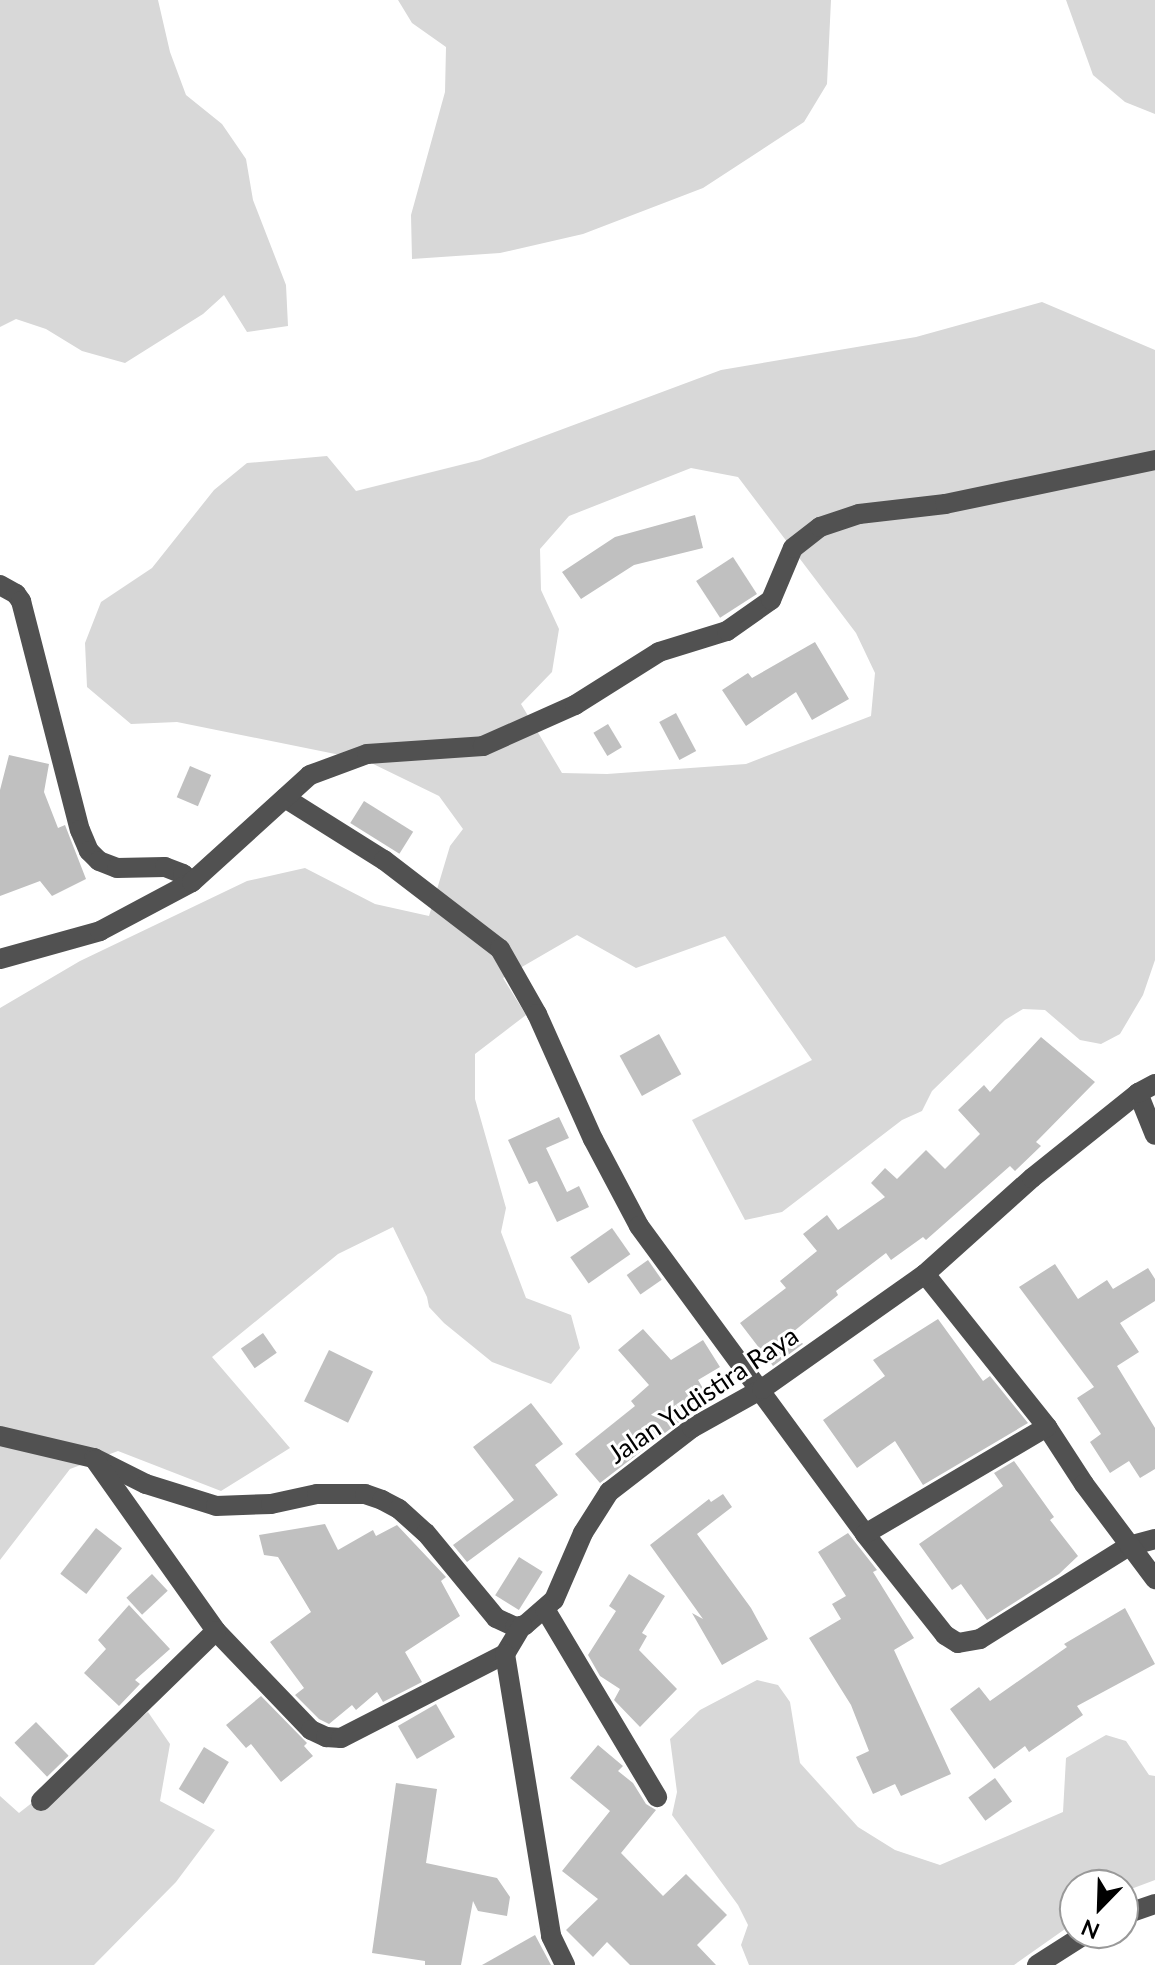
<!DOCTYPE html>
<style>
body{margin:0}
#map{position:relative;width:1155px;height:1965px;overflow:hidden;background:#fff;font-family:Lato,sans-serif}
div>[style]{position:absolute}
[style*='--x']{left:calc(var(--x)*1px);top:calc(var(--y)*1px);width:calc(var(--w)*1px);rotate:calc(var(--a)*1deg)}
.green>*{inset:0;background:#d8d8d8}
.building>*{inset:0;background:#c0c0c0;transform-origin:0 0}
.minor>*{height:20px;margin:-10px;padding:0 10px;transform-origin:10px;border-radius:10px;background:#515151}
span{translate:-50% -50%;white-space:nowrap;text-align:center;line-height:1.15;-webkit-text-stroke:6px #fff;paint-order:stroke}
.street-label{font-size:26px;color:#000}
.north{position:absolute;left:1059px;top:1869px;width:80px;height:80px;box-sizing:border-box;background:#fff;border:2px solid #999;border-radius:50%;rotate:203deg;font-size:22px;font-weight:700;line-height:32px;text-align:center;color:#000}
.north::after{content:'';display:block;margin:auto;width:28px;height:36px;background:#000;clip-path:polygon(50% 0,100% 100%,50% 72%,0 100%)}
</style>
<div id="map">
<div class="green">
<div style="clip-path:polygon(0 0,158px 0,170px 52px,186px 95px,222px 124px,246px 159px,253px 200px,286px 285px,288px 326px,247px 332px,224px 295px,203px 314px,125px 363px,82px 351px,46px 329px,16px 319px,0 327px)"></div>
<div style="clip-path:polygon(398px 0,831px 0,827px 84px,804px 122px,703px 188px,583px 234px,500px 253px,412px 259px,411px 215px,445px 92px,446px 47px,412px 23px)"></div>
<div style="clip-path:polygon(1066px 0,1155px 0,1155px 114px,1125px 102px,1093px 75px)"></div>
<div style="clip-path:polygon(evenodd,1042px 302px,1155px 350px,1155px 960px,1143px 995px,1120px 1034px,1101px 1044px,1080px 1040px,1045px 1010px,1023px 1009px,1005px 1020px,932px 1091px,922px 1111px,902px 1120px,782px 1212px,745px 1220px,692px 1120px,812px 1060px,725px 936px,636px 968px,577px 935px,503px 978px,526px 1015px,475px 1054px,475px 1099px,506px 1208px,501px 1232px,526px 1298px,571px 1315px,580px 1348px,551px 1384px,492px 1362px,444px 1323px,429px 1307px,427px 1297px,393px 1227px,338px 1254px,212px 1357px,290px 1448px,221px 1491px,118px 1451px,70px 1469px,0 1560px,0 1008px,80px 961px,247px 881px,305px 868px,375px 904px,429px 916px,450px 846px,463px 829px,439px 796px,365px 760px,177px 722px,131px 724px,87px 687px,85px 643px,101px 602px,152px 568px,214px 490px,247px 463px,327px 456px,356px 491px,480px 460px,721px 370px,916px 337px,1042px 302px,691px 468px,738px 477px,856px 633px,875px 673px,871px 716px,746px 764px,607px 774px,562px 773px,521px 704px,552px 672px,559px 629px,541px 590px,540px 549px,569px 516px,691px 468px)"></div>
<div style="clip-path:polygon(757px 1680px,778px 1685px,790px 1702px,800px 1763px,858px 1827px,895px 1850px,940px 1865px,1063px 1812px,1066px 1758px,1106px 1735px,1126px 1741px,1149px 1775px,1155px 1776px,1155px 1880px,1123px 1892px,1123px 1885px,1075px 1885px,1075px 1922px,1014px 1965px,749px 1965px,741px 1945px,748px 1925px,738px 1905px,672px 1815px,677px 1792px,670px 1739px,700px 1710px)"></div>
<div style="clip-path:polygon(148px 1712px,170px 1744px,160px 1801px,215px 1830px,176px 1882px,94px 1965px,0 1965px,0 1796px,19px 1813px)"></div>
</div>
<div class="building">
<div style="clip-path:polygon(695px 515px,703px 548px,634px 565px,581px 599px,562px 572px,615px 537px)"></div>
<div style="left:733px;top:557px;width:44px;height:44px;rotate:57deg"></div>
<div style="clip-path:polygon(815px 642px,849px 699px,812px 720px,796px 692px,746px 726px,722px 690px,748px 673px,752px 678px)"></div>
<div style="left:676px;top:713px;width:43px;height:19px;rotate:62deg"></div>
<div style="left:608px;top:724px;width:27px;height:17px;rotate:59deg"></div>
<div style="clip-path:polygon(9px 755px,49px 764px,44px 792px,58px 828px,65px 825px,86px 879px,52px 896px,40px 881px,0 896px,0 790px)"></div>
<div style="left:190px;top:766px;width:23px;height:34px;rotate:23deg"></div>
<div style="left:364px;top:801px;width:58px;height:26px;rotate:32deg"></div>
<div style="left:659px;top:1034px;width:46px;height:45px;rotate:61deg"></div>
<div style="clip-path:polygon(1041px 1037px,1095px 1082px,1036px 1142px,1041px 1146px,1015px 1171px,1010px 1166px,926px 1240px,923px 1237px,891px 1260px,886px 1253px,836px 1291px,838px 1295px,793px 1332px,803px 1344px,773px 1366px,740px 1323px,786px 1288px,780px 1281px,817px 1251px,803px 1234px,827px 1215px,838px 1230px,885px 1197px,871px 1183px,885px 1168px,897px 1179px,926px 1150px,945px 1169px,980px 1134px,958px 1110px,984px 1085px,990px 1092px)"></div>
<div style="clip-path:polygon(559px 1117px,569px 1138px,546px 1148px,567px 1192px,579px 1186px,589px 1207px,557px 1222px,537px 1181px,529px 1184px,508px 1140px)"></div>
<div style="left:612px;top:1228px;width:32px;height:51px;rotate:55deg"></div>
<div style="left:648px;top:1260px;width:24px;height:26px;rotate:55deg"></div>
<div style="clip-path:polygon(1055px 1264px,1078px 1299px,1107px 1280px,1113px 1289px,1148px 1268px,1155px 1279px,1155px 1301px,1120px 1323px,1139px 1352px,1117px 1366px,1155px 1428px,1155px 1469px,1140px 1478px,1129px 1461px,1110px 1473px,1090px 1442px,1101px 1434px,1077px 1398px,1094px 1387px,1019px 1287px)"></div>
<div style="clip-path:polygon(938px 1319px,983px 1381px,990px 1376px,1028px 1423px,923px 1485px,895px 1441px,857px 1468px,823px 1420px,885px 1376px,873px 1360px)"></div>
<div style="clip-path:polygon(643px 1329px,671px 1360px,703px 1340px,720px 1367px,698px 1380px,707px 1395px,683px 1411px,687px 1416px,600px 1483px,575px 1454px,635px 1406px,631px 1401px,649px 1385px,618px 1350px)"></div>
<div style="left:263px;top:1333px;width:24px;height:27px;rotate:55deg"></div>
<div style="left:329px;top:1350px;width:49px;height:57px;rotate:26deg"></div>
<div style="clip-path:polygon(531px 1403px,563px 1444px,535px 1465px,558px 1495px,467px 1562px,453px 1545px,514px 1500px,473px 1447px)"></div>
<div style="clip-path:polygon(1014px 1461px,1054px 1517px,1050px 1520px,1078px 1556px,1059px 1574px,987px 1620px,961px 1584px,952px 1590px,919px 1544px,1003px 1486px,994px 1473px)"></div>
<div style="clip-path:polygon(723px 1494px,732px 1507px,697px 1534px,751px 1608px,768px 1639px,722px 1665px,692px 1613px,703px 1619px,650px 1545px,709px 1499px,711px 1502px)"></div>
<div style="clip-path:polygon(325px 1524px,338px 1550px,373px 1530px,376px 1536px,397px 1525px,446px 1577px,441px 1581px,460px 1616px,405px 1652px,422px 1682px,383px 1702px,377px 1692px,356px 1710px,352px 1705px,329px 1724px,319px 1719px,295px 1695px,304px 1688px,270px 1642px,311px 1612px,278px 1557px,264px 1555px,259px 1535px)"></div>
<div style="left:96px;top:1528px;width:33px;height:58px;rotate:38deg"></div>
<div style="clip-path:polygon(848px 1533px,877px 1570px,873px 1572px,914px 1638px,894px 1650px,951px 1774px,901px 1796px,895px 1784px,873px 1794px,856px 1757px,869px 1751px,851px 1705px,809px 1638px,841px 1619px,832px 1604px,846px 1596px,818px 1552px)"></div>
<div style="left:519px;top:1557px;width:28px;height:45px;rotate:32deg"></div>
<div style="left:152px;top:1574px;width:23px;height:35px;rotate:47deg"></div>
<div style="clip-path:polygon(629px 1574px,665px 1596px,642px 1633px,647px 1636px,639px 1650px,677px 1689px,640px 1727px,614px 1700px,620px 1689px,600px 1676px,588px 1655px,616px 1611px,609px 1606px)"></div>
<div style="clip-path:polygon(129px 1605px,170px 1649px,135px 1680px,140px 1684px,119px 1706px,84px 1673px,106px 1649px,98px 1640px)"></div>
<div style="clip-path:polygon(1125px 1608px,1155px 1664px,1077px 1706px,1083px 1715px,1029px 1752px,1025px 1746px,994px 1769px,950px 1709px,979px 1687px,990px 1701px,1067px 1647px,1064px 1644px)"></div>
<div style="clip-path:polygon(261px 1696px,307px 1743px,304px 1746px,313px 1756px,281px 1782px,251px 1744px,246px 1748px,226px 1725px)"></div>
<div style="left:436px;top:1704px;width:38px;height:44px;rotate:60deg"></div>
<div style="left:36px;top:1722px;width:47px;height:30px;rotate:46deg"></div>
<div style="clip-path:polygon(598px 1745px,623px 1766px,618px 1771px,633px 1783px,646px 1804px,656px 1810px,621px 1853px,663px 1896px,686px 1874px,727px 1915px,697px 1945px,716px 1965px,630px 1965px,607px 1942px,593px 1957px,566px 1930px,598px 1899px,562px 1871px,610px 1811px,570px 1778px)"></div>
<div style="left:204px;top:1747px;width:29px;height:49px;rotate:31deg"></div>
<div style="left:995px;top:1778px;width:29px;height:33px;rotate:54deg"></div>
<div style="clip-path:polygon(396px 1783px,437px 1789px,426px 1863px,497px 1878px,510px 1897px,507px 1916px,478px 1911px,473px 1901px,461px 1965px,425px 1965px,425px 1961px,372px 1953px)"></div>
<div style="clip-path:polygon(535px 1935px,551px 1965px,482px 1965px)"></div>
</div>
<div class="minor">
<div style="--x:0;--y:585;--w:18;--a:29"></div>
<div style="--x:16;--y:594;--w:9;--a:54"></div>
<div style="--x:21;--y:601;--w:236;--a:75.6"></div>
<div style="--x:80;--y:830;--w:23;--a:67"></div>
<div style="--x:89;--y:851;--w:14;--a:45"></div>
<div style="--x:99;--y:861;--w:19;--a:21"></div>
<div style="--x:117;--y:868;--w:48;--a:-1.2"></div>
<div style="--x:165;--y:867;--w:19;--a:21"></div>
<div style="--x:183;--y:874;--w:12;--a:42"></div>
<div style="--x:285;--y:798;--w:117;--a:32.1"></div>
<div style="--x:384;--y:860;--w:146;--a:37.5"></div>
<div style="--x:500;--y:949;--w:75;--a:60.4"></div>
<div style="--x:537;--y:1014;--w:137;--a:65.9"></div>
<div style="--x:593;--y:1139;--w:98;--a:62.1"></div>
<div style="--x:639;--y:1226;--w:382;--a:53.7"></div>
<div style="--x:865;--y:1534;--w:129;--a:51.6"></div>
<div style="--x:945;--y:1635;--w:15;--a:32"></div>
<div style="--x:958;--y:1643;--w:22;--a:-10"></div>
<div style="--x:980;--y:1639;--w:176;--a:-32"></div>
<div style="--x:1129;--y:1546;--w:27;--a:-15"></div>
<div style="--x:0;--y:959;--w:104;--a:-15.6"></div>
<div style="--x:100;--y:931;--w:104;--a:-28"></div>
<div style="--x:192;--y:882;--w:159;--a:-42.2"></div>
<div style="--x:310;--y:775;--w:61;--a:-20.2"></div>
<div style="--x:367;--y:754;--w:116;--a:-3.9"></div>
<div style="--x:483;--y:746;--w:101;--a:-24"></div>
<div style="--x:575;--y:705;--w:99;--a:-32.2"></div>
<div style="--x:659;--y:652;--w:71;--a:-17.2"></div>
<div style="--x:727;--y:631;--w:54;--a:-35.2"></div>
<div style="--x:771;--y:600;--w:56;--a:-67.1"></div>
<div style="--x:793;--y:548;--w:34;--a:-38"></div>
<div style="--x:820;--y:527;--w:41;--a:-18.4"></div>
<div style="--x:859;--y:514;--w:87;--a:-6.6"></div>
<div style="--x:945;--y:504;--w:215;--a:-11.8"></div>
<div style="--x:1138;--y:1093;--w:45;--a:68"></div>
<div style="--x:925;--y:1274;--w:196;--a:51.4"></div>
<div style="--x:1047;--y:1427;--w:68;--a:57"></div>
<div style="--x:1084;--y:1484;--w:119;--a:53.2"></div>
<div style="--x:0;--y:1436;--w:97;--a:13.2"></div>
<div style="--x:94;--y:1458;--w:58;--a:26.6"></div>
<div style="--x:146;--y:1484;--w:73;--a:17.4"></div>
<div style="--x:216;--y:1506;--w:55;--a:-2.1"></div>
<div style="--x:271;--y:1504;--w:47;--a:-12.3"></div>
<div style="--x:317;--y:1494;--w:48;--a:0"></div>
<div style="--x:365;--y:1494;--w:18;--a:19"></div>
<div style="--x:382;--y:1500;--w:19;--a:28"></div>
<div style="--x:399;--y:1509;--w:36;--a:42"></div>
<div style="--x:426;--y:1533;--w:110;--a:50.5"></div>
<div style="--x:496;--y:1618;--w:21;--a:25"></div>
<div style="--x:515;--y:1627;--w:10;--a:-11"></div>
<div style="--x:525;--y:1625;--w:38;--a:-41"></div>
<div style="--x:554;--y:1600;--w:73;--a:-66.6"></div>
<div style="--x:583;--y:1533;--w:49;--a:-57.6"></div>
<div style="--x:609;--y:1492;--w:105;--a:-37.6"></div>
<div style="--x:692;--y:1428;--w:80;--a:-29.1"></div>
<div style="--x:762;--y:1389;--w:199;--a:-35.2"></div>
<div style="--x:925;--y:1274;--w:144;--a:-41.9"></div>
<div style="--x:1032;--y:1178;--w:136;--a:-38.7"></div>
<div style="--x:1138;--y:1093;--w:19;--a:-28"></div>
<div style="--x:95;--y:1460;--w:209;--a:54.7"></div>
<div style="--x:216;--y:1631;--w:137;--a:46.2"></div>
<div style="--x:311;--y:1730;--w:17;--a:25"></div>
<div style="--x:326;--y:1737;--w:15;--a:4"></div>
<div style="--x:341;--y:1738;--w:184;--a:-27.1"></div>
<div style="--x:505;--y:1654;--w:33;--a:-59"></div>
<div style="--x:865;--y:1534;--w:211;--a:-30.5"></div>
<div style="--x:545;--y:1609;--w:219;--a:59.2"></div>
<div style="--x:505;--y:1654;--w:286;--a:80.7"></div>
<div style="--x:551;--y:1936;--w:32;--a:64"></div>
<div style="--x:41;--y:1801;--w:244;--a:-44.2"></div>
<div style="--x:1123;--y:1915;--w:34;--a:-19"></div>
<div style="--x:1037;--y:1965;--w:59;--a:-32.6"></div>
</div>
<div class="street-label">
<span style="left:703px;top:1395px;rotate:-34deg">Jalan Yudistira Raya</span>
</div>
<div class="north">N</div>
</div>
